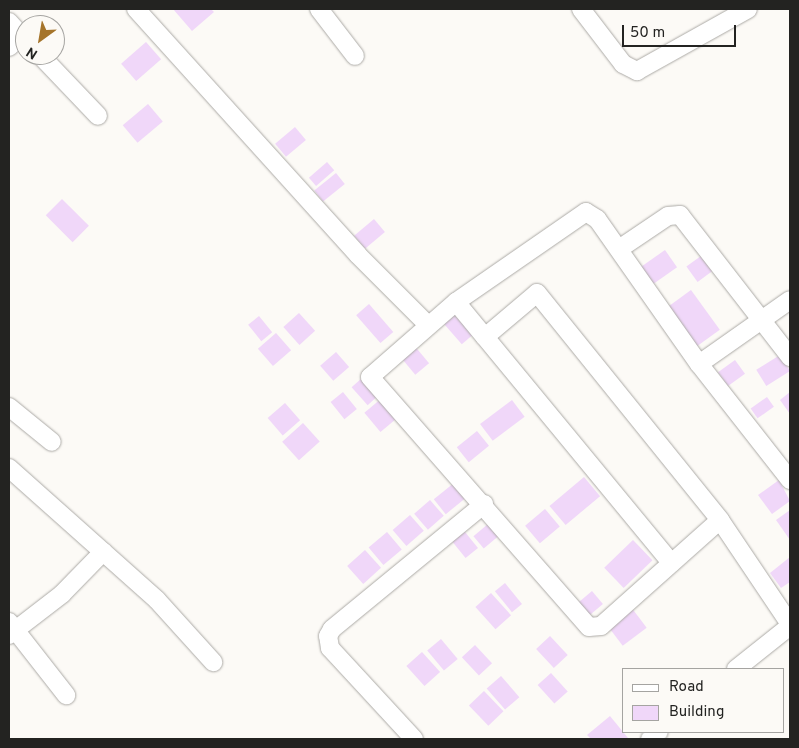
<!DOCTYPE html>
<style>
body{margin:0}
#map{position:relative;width:799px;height:748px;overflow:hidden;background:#fcfaf6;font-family:Overpass,sans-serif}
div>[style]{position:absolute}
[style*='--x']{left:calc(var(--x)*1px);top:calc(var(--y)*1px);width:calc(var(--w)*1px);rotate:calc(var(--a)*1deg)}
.building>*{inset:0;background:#f0d7f9;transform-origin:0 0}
.roads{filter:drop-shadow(0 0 1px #acaaa6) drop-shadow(0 0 1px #acaaa6)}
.minor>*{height:18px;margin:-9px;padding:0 9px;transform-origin:9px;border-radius:9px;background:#fff}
span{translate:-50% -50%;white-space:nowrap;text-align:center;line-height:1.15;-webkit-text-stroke:4.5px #fcfaf6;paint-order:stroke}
.frame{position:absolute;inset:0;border:10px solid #232321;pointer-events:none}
.legend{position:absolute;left:622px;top:668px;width:162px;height:65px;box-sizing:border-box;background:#fcfaf6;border:1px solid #a5a4a1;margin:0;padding:6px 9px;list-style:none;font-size:15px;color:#232321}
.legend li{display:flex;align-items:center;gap:10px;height:25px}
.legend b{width:25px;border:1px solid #a5a4a1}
.north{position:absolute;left:15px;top:15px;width:50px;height:50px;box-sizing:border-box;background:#fcfaf6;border:1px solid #a5a4a1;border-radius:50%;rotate:212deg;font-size:14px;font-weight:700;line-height:20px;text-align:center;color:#232321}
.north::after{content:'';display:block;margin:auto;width:18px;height:22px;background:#a5742a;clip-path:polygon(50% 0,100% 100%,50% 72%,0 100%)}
.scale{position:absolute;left:622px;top:25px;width:114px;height:22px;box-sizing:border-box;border:2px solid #232321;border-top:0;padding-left:6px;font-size:15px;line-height:18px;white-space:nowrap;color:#232321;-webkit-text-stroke:4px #fcfaf6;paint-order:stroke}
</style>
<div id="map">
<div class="building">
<div style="clip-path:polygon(173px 9px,211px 9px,214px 12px,192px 31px)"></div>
<div style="left:146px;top:42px;width:23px;height:33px;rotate:49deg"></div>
<div style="left:148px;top:104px;width:23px;height:33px;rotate:50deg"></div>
<div style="left:295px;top:127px;width:17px;height:26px;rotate:50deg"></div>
<div style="left:327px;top:162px;width:11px;height:24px;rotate:49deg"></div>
<div style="left:336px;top:173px;width:14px;height:28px;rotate:51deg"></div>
<div style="left:62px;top:199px;width:38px;height:23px;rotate:45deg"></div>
<div style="left:374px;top:219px;width:17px;height:26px;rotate:50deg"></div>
<div style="left:665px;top:250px;width:21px;height:33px;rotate:55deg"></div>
<div style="left:705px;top:253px;width:19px;height:23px;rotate:54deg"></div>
<div style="left:691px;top:290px;width:49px;height:33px;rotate:54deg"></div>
<div style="left:369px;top:304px;width:37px;height:17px;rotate:49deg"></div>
<div style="left:299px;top:313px;width:24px;height:21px;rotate:48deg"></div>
<div style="left:454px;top:314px;width:28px;height:14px;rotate:49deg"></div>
<div style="left:259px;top:316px;width:21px;height:14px;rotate:51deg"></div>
<div style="left:276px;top:333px;width:23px;height:24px;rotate:49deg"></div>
<div style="left:413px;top:344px;width:25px;height:18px;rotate:50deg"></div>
<div style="left:336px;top:352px;width:20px;height:21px;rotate:49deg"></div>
<div style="left:780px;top:355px;width:19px;height:28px;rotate:58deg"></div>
<div style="left:735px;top:360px;width:17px;height:21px;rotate:54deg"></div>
<div style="left:362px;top:378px;width:24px;height:14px;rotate:48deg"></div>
<div style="left:343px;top:392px;width:22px;height:16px;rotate:51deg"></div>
<div style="clip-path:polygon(790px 392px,790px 414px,780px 400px)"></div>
<div style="left:767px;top:397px;width:12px;height:20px;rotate:55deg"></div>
<div style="left:382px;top:398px;width:25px;height:23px;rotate:50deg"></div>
<div style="left:512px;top:400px;width:21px;height:40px;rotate:53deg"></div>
<div style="left:285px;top:403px;width:23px;height:23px;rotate:49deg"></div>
<div style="left:303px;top:423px;width:25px;height:28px;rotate:48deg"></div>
<div style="left:477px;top:431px;width:19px;height:26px;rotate:51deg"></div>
<div style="left:584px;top:477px;width:25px;height:45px;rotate:50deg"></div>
<div style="clip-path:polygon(779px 480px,790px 501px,772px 514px,758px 495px)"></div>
<div style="left:454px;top:483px;width:19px;height:26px;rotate:51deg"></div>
<div style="left:430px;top:500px;width:21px;height:21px;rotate:49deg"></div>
<div style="left:545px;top:509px;width:23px;height:26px;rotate:50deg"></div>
<div style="clip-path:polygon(790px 510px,790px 540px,776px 520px)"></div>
<div style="left:410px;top:515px;width:21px;height:23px;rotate:49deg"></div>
<div style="left:488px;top:524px;width:16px;height:19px;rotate:50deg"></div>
<div style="left:461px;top:527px;width:27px;height:16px;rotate:51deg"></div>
<div style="left:387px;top:532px;width:23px;height:24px;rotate:50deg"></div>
<div style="left:633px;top:540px;width:28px;height:40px;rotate:46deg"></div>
<div style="left:365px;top:550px;width:24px;height:24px;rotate:48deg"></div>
<div style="clip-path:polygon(790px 557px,790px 582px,781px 588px,770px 573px)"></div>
<div style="left:505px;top:583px;width:27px;height:13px;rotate:51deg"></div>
<div style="left:592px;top:591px;width:17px;height:19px;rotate:50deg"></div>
<div style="left:491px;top:593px;width:30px;height:21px;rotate:48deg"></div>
<div style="left:631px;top:607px;width:26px;height:30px;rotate:53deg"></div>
<div style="left:550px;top:636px;width:26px;height:19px;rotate:47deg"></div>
<div style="left:441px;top:639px;width:26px;height:18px;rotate:50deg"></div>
<div style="left:475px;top:645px;width:25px;height:18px;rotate:47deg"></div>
<div style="left:422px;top:652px;width:27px;height:21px;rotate:48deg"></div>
<div style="left:551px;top:673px;width:25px;height:18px;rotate:48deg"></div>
<div style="left:501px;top:676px;width:28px;height:19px;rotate:49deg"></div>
<div style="left:484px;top:691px;width:28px;height:21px;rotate:46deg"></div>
<div style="clip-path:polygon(610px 716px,628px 738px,591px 739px,587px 735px)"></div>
</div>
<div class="roads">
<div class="minor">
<div style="--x:136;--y:9;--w:331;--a:47.9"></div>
<div style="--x:358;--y:255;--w:99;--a:45"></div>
<div style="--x:319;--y:9;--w:59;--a:52.5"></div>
<div style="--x:581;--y:9;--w:69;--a:52.6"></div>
<div style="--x:623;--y:64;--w:16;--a:27"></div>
<div style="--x:637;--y:71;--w:127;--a:-29.2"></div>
<div style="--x:9;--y:22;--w:24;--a:48"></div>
<div style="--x:9;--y:47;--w:16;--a:-43"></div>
<div style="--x:40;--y:55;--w:84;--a:46.4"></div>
<div style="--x:619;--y:249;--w:59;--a:-34"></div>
<div style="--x:668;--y:216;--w:12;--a:-5"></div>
<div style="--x:680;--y:215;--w:180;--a:52.2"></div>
<div style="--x:456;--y:302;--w:45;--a:50.4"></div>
<div style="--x:485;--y:337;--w:68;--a:-40.2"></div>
<div style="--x:537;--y:293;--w:292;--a:51.1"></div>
<div style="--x:485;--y:337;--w:293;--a:50.5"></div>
<div style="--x:699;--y:364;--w:111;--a:-35.1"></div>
<div style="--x:9;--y:407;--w:55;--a:39.1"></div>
<div style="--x:9;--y:468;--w:198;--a:41.7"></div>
<div style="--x:157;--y:600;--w:84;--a:47.9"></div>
<div style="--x:790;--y:480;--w:147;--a:-128.1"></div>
<div style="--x:699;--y:364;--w:177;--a:-125.1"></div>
<div style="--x:597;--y:219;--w:13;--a:-148"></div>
<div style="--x:586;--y:212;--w:158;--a:145.3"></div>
<div style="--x:456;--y:302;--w:114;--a:138.9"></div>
<div style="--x:370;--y:377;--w:332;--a:48.8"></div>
<div style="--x:589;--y:627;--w:12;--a:-5"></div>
<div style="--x:601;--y:626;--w:159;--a:-41.7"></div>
<div style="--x:720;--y:520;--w:125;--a:56.1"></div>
<div style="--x:9;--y:622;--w:93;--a:52"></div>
<div style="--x:9;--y:635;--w:67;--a:-37.7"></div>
<div style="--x:62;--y:594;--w:59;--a:-45.7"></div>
<div style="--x:736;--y:669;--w:69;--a:-38.5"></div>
<div style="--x:414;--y:739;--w:124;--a:-132.7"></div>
<div style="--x:330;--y:648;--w:12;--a:-99"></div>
<div style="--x:328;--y:636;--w:8;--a:-60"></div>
<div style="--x:332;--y:629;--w:197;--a:-39.4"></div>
<div style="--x:650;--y:739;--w:11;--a:-38"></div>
</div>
</div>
<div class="frame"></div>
<ul class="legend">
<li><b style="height:6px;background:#fff"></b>Road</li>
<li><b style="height:14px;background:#f0d7f9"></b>Building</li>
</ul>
<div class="north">N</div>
<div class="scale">50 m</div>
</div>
